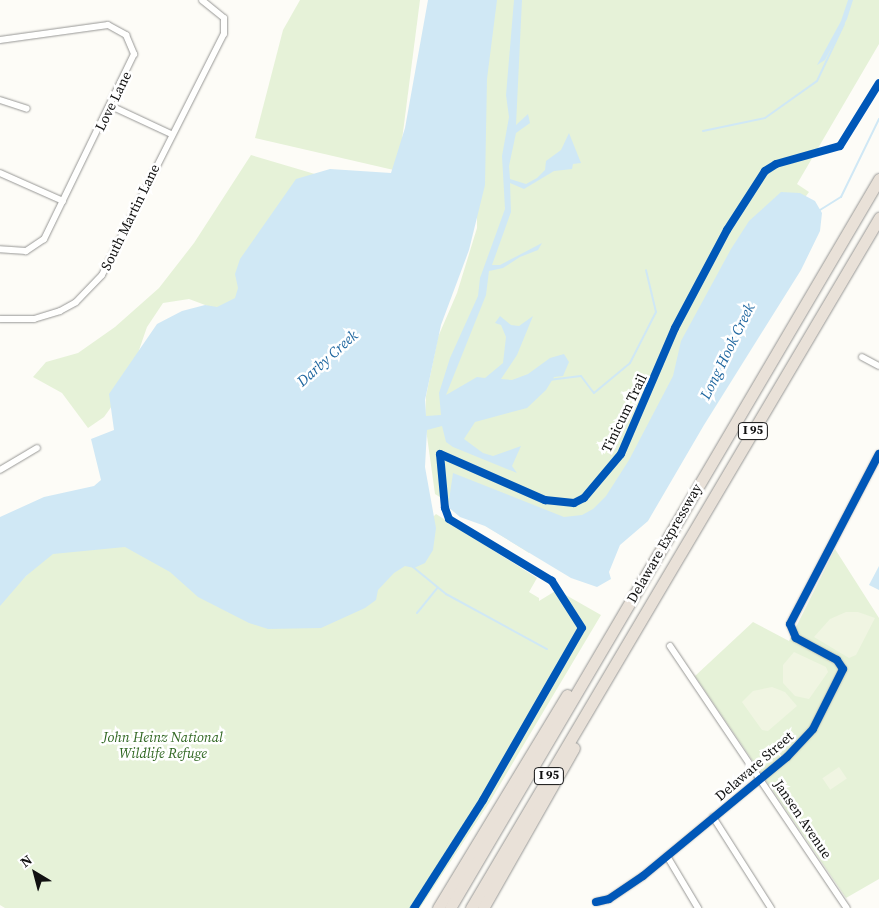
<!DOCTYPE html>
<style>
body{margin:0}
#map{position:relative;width:879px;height:908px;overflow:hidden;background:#fdfcf7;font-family:"Source Serif 4",serif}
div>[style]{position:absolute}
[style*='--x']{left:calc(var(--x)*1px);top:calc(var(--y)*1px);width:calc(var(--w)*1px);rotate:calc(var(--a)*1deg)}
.green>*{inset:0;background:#e6f2d8}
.pitch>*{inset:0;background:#f0f5e2;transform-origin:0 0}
.water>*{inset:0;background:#d0e8f5}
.stream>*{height:2px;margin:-1px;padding:0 1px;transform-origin:1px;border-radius:1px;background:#d0e8f5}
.roads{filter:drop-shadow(0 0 1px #979795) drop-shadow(0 0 1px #979795)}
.street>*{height:6px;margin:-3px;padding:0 3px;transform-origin:3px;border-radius:3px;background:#fffffe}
.highway>*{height:11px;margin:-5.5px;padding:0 5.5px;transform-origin:5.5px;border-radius:5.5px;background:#e9e1d8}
.cycleway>*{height:8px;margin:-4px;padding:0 4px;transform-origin:4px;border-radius:4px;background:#0057b8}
span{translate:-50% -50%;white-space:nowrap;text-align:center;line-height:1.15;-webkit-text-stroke:5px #fff;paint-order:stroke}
.shield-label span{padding:1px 4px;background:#fff;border:1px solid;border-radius:4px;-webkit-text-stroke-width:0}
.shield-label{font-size:12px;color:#111;font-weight:700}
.street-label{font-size:14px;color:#111}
.park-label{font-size:14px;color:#306722;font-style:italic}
.water-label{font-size:15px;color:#1e669f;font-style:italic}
.north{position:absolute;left:10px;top:848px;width:50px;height:50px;-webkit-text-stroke:4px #fff;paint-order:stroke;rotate:323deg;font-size:14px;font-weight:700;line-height:20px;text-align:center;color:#111}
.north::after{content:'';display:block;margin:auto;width:18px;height:22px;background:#111;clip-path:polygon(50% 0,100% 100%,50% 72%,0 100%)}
</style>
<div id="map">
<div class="green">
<div style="clip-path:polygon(300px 0,420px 0,398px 171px,255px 138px,283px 30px)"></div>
<div style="clip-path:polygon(496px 0,879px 0,879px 44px,797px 184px,809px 192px,783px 227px,608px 504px,529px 553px,435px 494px,425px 422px,426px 396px,438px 337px,457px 293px,477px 228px,477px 214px,470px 198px)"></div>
<div style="clip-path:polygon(251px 155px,396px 198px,232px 315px,189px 299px,163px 303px,147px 327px,127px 385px,104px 417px,88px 428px,62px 393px,33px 377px,46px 362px,78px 353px,115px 327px,159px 288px,194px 243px)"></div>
<div style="clip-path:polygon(436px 514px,537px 578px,529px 592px,539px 598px,539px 601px,557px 590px,601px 615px,489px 803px,420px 908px,5px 908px,0 905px,0 600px,59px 545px,432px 518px)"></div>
<div style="clip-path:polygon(835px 549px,879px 618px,879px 879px,846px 898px,695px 676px,753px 622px,789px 641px)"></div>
</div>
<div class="pitch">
<div style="clip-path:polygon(858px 612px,875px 618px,856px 655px,849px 658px,814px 637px,830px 619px,846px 612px)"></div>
<div style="clip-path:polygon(794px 652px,826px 667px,828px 672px,809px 699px,795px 696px,783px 683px,783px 665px)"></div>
<div style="clip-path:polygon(772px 687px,785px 692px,797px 706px,768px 731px,762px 730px,742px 702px,753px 691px)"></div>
<div style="left:839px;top:767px;width:14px;height:20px;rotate:56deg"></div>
</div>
<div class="water">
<div style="clip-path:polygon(428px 0,497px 0,487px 79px,485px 185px,469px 250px,441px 325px,425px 400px,426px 416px,441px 415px,439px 393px,450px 358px,478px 296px,480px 278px,505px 209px,502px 156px,509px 117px,506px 95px,514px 0,522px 0,516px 125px,528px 114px,530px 123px,516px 133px,509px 166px,510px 179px,526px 184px,537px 178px,545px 170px,546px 161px,561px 150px,569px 133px,581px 163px,573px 164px,572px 169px,554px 171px,524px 189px,510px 183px,511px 212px,492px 265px,500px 265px,542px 243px,538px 250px,520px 257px,503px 268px,489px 271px,486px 295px,446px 395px,477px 377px,485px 378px,503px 363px,506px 337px,501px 325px,495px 323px,500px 316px,511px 325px,519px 326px,533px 316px,517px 355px,501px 379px,512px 380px,528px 374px,550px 358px,564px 354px,569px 362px,563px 376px,554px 377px,546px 390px,527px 408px,475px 422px,464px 439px,483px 453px,493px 456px,521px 446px,512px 466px,517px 473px,453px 447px,446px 442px,442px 426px,427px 430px,425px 467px,436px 528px,433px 550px,425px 563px,414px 568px,405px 566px,394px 573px,378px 590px,376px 600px,365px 608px,321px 628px,268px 629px,249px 623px,198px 597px,170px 572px,125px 547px,53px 554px,26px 576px,0 606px,0 517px,44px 497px,94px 486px,101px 480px,91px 439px,114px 430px,109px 394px,157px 324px,182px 311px,205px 305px,217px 307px,235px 298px,238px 288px,235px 274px,240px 259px,296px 179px,330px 169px,391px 173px,405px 128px)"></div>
<div style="clip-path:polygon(848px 0,853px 0,847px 19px,825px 60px,817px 65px,841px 21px)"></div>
<div style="clip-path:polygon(781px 192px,800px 193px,815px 201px,822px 213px,820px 231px,801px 270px,704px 425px,648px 521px,620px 545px,609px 572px,611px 579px,597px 587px,571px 578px,485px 526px,460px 517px,448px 507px,453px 473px,564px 517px,582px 515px,593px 509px,606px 496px,629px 460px,673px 376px,681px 341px,731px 249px,749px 221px)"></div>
<div style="clip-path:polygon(879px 566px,879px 590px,869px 585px)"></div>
</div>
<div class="stream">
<div style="--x:703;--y:131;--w:63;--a:-11.8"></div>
<div style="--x:765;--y:118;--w:64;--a:-35.4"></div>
<div style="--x:817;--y:81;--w:63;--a:-64.7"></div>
<div style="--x:820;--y:210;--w:25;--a:-32"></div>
<div style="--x:841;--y:197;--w:87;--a:-64"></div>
<div style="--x:549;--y:380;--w:32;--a:-7"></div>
<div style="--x:581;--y:376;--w:21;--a:53"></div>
<div style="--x:594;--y:393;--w:47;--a:-39.8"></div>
<div style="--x:630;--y:363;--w:57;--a:-63"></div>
<div style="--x:656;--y:312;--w:43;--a:-103.4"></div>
<div style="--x:413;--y:567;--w:43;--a:39.3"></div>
<div style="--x:446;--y:594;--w:115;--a:28.6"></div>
<div style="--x:417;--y:613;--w:33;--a:-51"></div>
</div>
<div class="roads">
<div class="street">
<div style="--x:0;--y:40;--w:109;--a:-7.9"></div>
<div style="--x:108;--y:25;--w:21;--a:29"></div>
<div style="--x:126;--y:35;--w:21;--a:67"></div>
<div style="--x:134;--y:54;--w:206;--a:115.9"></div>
<div style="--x:44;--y:239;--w:22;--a:146"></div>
<div style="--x:26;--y:251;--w:26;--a:-176"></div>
<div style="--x:0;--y:100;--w:28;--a:18"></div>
<div style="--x:111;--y:106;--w:66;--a:25"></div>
<div style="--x:0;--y:173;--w:69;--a:24"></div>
<div style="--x:0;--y:319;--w:34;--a:0"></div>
<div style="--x:34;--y:319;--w:27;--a:-17"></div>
<div style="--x:60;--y:311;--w:18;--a:-29"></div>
<div style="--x:76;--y:302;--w:37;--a:-46"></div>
<div style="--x:102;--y:275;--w:270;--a:-63.2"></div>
<div style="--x:224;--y:34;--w:16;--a:-90"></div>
<div style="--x:224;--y:18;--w:28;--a:-141"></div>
<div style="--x:862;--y:357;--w:19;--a:28"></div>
<div style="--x:0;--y:470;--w:43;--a:-30.7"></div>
<div style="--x:670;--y:646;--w:316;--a:56"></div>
<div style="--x:713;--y:817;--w:108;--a:57.5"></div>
<div style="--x:667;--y:856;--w:61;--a:59.2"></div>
<div style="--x:596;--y:902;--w:13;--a:-13"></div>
<div style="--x:609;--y:899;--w:41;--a:-34.1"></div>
<div style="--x:643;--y:876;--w:187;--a:-39.6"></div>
<div style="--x:787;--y:757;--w:38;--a:-47"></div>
<div style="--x:813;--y:729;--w:67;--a:-63.4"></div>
<div style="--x:843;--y:669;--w:11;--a:-124"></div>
<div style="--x:837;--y:660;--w:47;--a:-151.8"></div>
<div style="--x:796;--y:638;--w:15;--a:-113"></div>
<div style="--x:790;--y:624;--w:192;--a:-62.4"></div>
</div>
<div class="highway">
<div style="--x:438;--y:908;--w:249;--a:-58.8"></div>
<div style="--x:450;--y:908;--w:846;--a:-59.52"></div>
<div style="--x:471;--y:908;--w:802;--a:-59.4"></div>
<div style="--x:483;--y:908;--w:184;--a:-60.4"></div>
</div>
</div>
<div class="cycleway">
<div style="--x:596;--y:902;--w:13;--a:-13"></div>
<div style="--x:609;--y:899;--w:41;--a:-34.1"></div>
<div style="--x:643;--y:876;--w:187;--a:-39.6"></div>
<div style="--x:787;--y:757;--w:38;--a:-47"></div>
<div style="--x:813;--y:729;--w:67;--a:-63.4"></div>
<div style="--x:843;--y:669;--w:11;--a:-124"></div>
<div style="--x:837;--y:660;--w:47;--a:-151.8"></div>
<div style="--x:796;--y:638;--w:15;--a:-113"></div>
<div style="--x:790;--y:624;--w:192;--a:-62.4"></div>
<div style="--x:414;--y:908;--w:128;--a:-57.4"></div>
<div style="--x:483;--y:800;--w:198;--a:-60.1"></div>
<div style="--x:582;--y:628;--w:56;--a:-122.6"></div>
<div style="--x:552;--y:581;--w:120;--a:-149"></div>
<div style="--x:449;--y:519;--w:12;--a:-110"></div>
<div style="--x:445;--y:508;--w:54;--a:-95.3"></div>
<div style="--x:440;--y:454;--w:115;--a:23.7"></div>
<div style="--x:545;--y:500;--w:29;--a:6"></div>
<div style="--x:574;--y:503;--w:11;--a:-27"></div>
<div style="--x:584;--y:498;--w:57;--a:-49.9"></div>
<div style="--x:621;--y:454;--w:137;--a:-66.8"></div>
<div style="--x:675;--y:328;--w:111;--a:-62"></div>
<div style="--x:727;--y:230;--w:70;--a:-57.2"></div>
<div style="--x:765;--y:171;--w:13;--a:-32"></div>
<div style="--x:776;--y:164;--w:66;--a:-15.7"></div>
<div style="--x:840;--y:146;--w:74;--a:-58.2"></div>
</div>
<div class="shield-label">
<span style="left:753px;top:431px">I 95</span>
<span style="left:549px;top:776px">I 95</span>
</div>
<div class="street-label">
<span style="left:113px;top:101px;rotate:-64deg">Love Lane</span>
<span style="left:130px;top:217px;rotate:-64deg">South Martin Lane</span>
<span style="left:624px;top:413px;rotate:-64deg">Tinicum Trail</span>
<span style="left:664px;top:543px;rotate:-60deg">Delaware Expressway</span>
<span style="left:754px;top:766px;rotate:-41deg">Delaware Street</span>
<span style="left:803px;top:819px;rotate:56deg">Jansen Avenue</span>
</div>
<div class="park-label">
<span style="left:163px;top:745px">John Heinz National<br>Wildlife Refuge</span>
</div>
<div class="water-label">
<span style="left:727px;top:351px;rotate:-64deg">Long Hook Creek</span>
<span style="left:327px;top:358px;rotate:-42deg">Darby Creek</span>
</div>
<div class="north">N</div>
</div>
